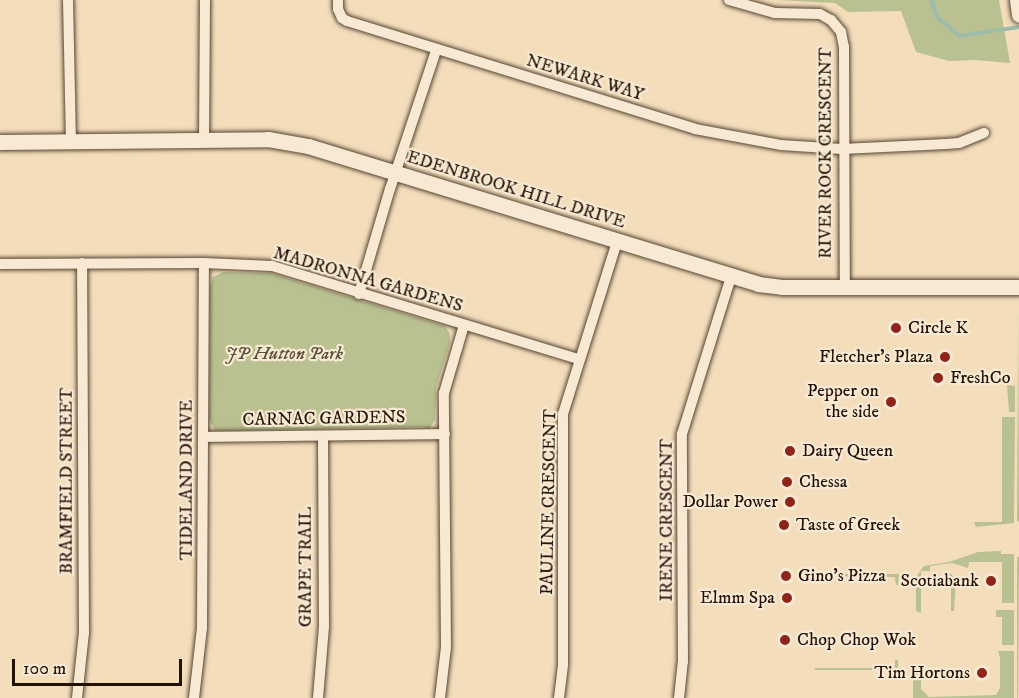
<!DOCTYPE html>
<style>
body{margin:0}
#map{position:relative;width:1019px;height:698px;overflow:hidden;background:#f3ddbb;font-family:"IM FELL DW Pica",serif}
div>[style]{position:absolute}
[style*='--x']{left:calc(var(--x)*1px);top:calc(var(--y)*1px);width:calc(var(--w)*1px);rotate:calc(var(--a)*1deg)}
.green>*{inset:0;background:#bac191}
.stream>*{height:4px;margin:-2px;padding:0 2px;transform-origin:2px;border-radius:2px;background:#9dbdaa}
.roads{filter:drop-shadow(0 0 2px #564533) drop-shadow(0 0 2px #564533)}
.street>*{height:10px;margin:-5px;padding:0 5px;transform-origin:5px;border-radius:5px;background:#f7e9d3}
.secondary>*{height:15px;margin:-7.5px;padding:0 7.5px;transform-origin:7.5px;border-radius:7.5px;background:#f7e9d3}
.dots>*{width:16px;height:16px;translate:-50% -50%;box-sizing:border-box;border:3px solid #f7e9d3;border-radius:50%}
span{translate:-50% -50%;white-space:nowrap;text-align:center;line-height:1.15;-webkit-text-stroke:4.5px #f7e9d3;paint-order:stroke}
.street-label{font-size:18px;color:#221206}
.poi-label{font-size:18px;color:#221206}
.left{translate:0 -50%;text-align:left}
.right{translate:-100% -50%;text-align:right}
.park-label{font-size:18px;color:#574f37;font-style:italic}
.scale{position:absolute;left:12px;top:659px;width:170px;height:27px;box-sizing:border-box;border:3px solid #221206;border-top:0;padding-left:8px;font-size:18px;line-height:21px;white-space:nowrap;color:#221206;-webkit-text-stroke:4px #f7e9d3;paint-order:stroke}
</style>
<div id="map">
<div class="green">
<div style="clip-path:polygon(777px 0,999px 0,1010px 63px,975px 60px,949px 61px,916px 52px,901px 11px,848px 12px,835px 3px)"></div>
<div style="clip-path:polygon(223px 272px,270px 273px,445px 326px,450px 334px,450px 343px,436px 388px,435px 420px,429px 429px,422px 427px,215px 431px,209px 419px,210px 288px,213px 277px)"></div>
<div style="clip-path:polygon(1018px 309px,1019px 521px,1017px 522px)"></div>
<div style="clip-path:polygon(1007px 385px,1015px 386px,1015px 412px,1009px 412px)"></div>
<div style="clip-path:polygon(1002px 417px,1015px 417px,1014px 523px,976px 527px,974px 522px,1002px 522px)"></div>
<div style="clip-path:polygon(1001px 551px,1001px 554px,1014px 554px,1014px 603px,1002px 603px,1002px 562px,969px 562px,968px 568px,952px 563px,930px 566px,930px 571px,921px 571px,921px 613px,916px 611px,916px 577px,924px 566px,949px 562px,978px 552px)"></div>
<div style="clip-path:polygon(1017px 557px,1019px 557px,1018px 698px,1017px 698px)"></div>
<div style="clip-path:polygon(944px 572px,951px 574px,956px 580px,954px 611px,951px 611px,951px 576px,943px 576px)"></div>
<div style="clip-path:polygon(816px 574px,899px 574px,898px 585px,896px 585px,895px 577px,816px 576px)"></div>
<div style="clip-path:polygon(996px 610px,1014px 610px,1014px 645px,1002px 645px,1002px 617px,996px 617px)"></div>
<div style="clip-path:polygon(998px 651px,1014px 651px,1014px 698px,913px 698px,913px 674px,921px 667px,921px 689px,929px 697px,996px 695px,1000px 688px,1000px 658px)"></div>
<div style="clip-path:polygon(895px 660px,898px 660px,898px 670px,815px 670px,815px 668px,895px 668px)"></div>
</div>
<div class="stream">
<div style="--x:931;--y:0;--w:18;--a:71"></div>
<div style="--x:937;--y:17;--w:29;--a:41"></div>
<div style="--x:959;--y:36;--w:61;--a:-8.5"></div>
</div>
<div class="roads">
<div class="street">
<div style="--x:68;--y:0;--w:142;--a:88.8"></div>
<div style="--x:338;--y:0;--w:9;--a:90"></div>
<div style="--x:338;--y:9;--w:10;--a:66"></div>
<div style="--x:342;--y:18;--w:6;--a:31"></div>
<div style="--x:347;--y:21;--w:364;--a:17.2"></div>
<div style="--x:695;--y:129;--w:87;--a:10.5"></div>
<div style="--x:781;--y:145;--w:61;--a:3.8"></div>
<div style="--x:842;--y:149;--w:104;--a:-2.8"></div>
<div style="--x:946;--y:144;--w:13;--a:-4"></div>
<div style="--x:959;--y:143;--w:27;--a:-22"></div>
<div style="--x:729;--y:0;--w:48;--a:15.8"></div>
<div style="--x:775;--y:13;--w:45;--a:1.3"></div>
<div style="--x:820;--y:14;--w:13;--a:29"></div>
<div style="--x:831;--y:20;--w:16;--a:50"></div>
<div style="--x:841;--y:32;--w:15;--a:79"></div>
<div style="--x:844;--y:47;--w:240;--a:89.8"></div>
<div style="--x:204;--y:140;--w:140;--a:-89.6"></div>
<div style="--x:0;--y:264;--w:204;--a:-0.3"></div>
<div style="--x:204;--y:263;--w:68;--a:2.5"></div>
<div style="--x:272;--y:266;--w:321;--a:16.9"></div>
<div style="--x:359;--y:294;--w:109;--a:-73.6"></div>
<div style="--x:390;--y:189;--w:145;--a:-71.6"></div>
<div style="--x:203;--y:437;--w:242;--a:-0.7"></div>
<div style="--x:77;--y:698;--w:65;--a:-83.9"></div>
<div style="--x:84;--y:633;--w:370;--a:-90.3"></div>
<div style="--x:194;--y:698;--w:70;--a:-83.5"></div>
<div style="--x:202;--y:628;--w:365;--a:-89.7"></div>
<div style="--x:318;--y:698;--w:72;--a:-85.2"></div>
<div style="--x:324;--y:626;--w:190;--a:-90.3"></div>
<div style="--x:440;--y:698;--w:51;--a:-83.3"></div>
<div style="--x:446;--y:647;--w:254;--a:-90.5"></div>
<div style="--x:444;--y:393;--w:71;--a:-73.6"></div>
<div style="--x:559;--y:698;--w:34;--a:-83"></div>
<div style="--x:563;--y:664;--w:250;--a:-90"></div>
<div style="--x:563;--y:414;--w:180;--a:-72.6"></div>
<div style="--x:679;--y:698;--w:36;--a:-84"></div>
<div style="--x:683;--y:662;--w:228;--a:-90.3"></div>
<div style="--x:682;--y:434;--w:164;--a:-72.7"></div>
</div>
<div class="secondary">
<div style="--x:1017;--y:0;--w:15;--a:82"></div>
<div style="--x:0;--y:142;--w:268;--a:-0.6"></div>
<div style="--x:268;--y:139;--w:41;--a:9.9"></div>
<div style="--x:308;--y:146;--w:471;--a:17"></div>
<div style="--x:758;--y:284;--w:24;--a:7"></div>
<div style="--x:782;--y:287;--w:237;--a:0"></div>
</div>
</div>
<div class="dots">
<div style="left:896px;top:328px;background:#8f2418"></div>
<div style="left:945px;top:357px;background:#8f2418"></div>
<div style="left:938px;top:378px;background:#8f2418"></div>
<div style="left:891px;top:402px;background:#8f2418"></div>
<div style="left:790px;top:451px;background:#8f2418"></div>
<div style="left:787px;top:482px;background:#8f2418"></div>
<div style="left:790px;top:502px;background:#8f2418"></div>
<div style="left:784px;top:525px;background:#8f2418"></div>
<div style="left:786px;top:576px;background:#8f2418"></div>
<div style="left:991px;top:581px;background:#8f2418"></div>
<div style="left:787px;top:598px;background:#8f2418"></div>
<div style="left:785px;top:640px;background:#8f2418"></div>
<div style="left:982px;top:673px;background:#8f2418"></div>
</div>
<div class="street-label">
<span style="left:585px;top:78px;rotate:17deg">NEWARK WAY</span>
<span style="left:826px;top:153px;rotate:-90deg">RIVER ROCK CRESCENT</span>
<span style="left:516px;top:190px;rotate:17deg">EDENBROOK HILL DRIVE</span>
<span style="left:368px;top:280px;rotate:16deg">MADRONNA GARDENS</span>
<span style="left:324px;top:419px;rotate:-1deg">CARNAC GARDENS</span>
<span style="left:187px;top:480px;rotate:-90deg">TIDELAND DRIVE</span>
<span style="left:67px;top:481px;rotate:-90deg">BRAMFIELD STREET</span>
<span style="left:549px;top:502px;rotate:-89deg">PAULINE CRESCENT</span>
<span style="left:667px;top:520px;rotate:-90deg">IRENE CRESCENT</span>
<span style="left:306px;top:567px;rotate:-90deg">GRAPE TRAIL</span>
</div>
<div class="poi-label">
<span class="left" style="left:908px;top:328px">Circle K</span>
<span class="right" style="left:933px;top:357px">Fletcher's Plaza</span>
<span class="left" style="left:950px;top:378px">FreshCo</span>
<span class="right" style="left:879px;top:402px">Pepper on<br>the side</span>
<span class="left" style="left:802px;top:451px">Dairy Queen</span>
<span class="left" style="left:799px;top:482px">Chessa</span>
<span class="right" style="left:778px;top:502px">Dollar Power</span>
<span class="left" style="left:796px;top:525px">Taste of Greek</span>
<span class="left" style="left:798px;top:576px">Gino's Pizza</span>
<span class="right" style="left:979px;top:581px">Scotiabank</span>
<span class="right" style="left:775px;top:598px">Elmm Spa</span>
<span class="left" style="left:797px;top:640px">Chop Chop Wok</span>
<span class="right" style="left:970px;top:673px">Tim Hortons</span>
</div>
<div class="park-label">
<span style="left:284px;top:354px">JP Hutton Park</span>
</div>
<div class="scale">100 m</div>
</div>
